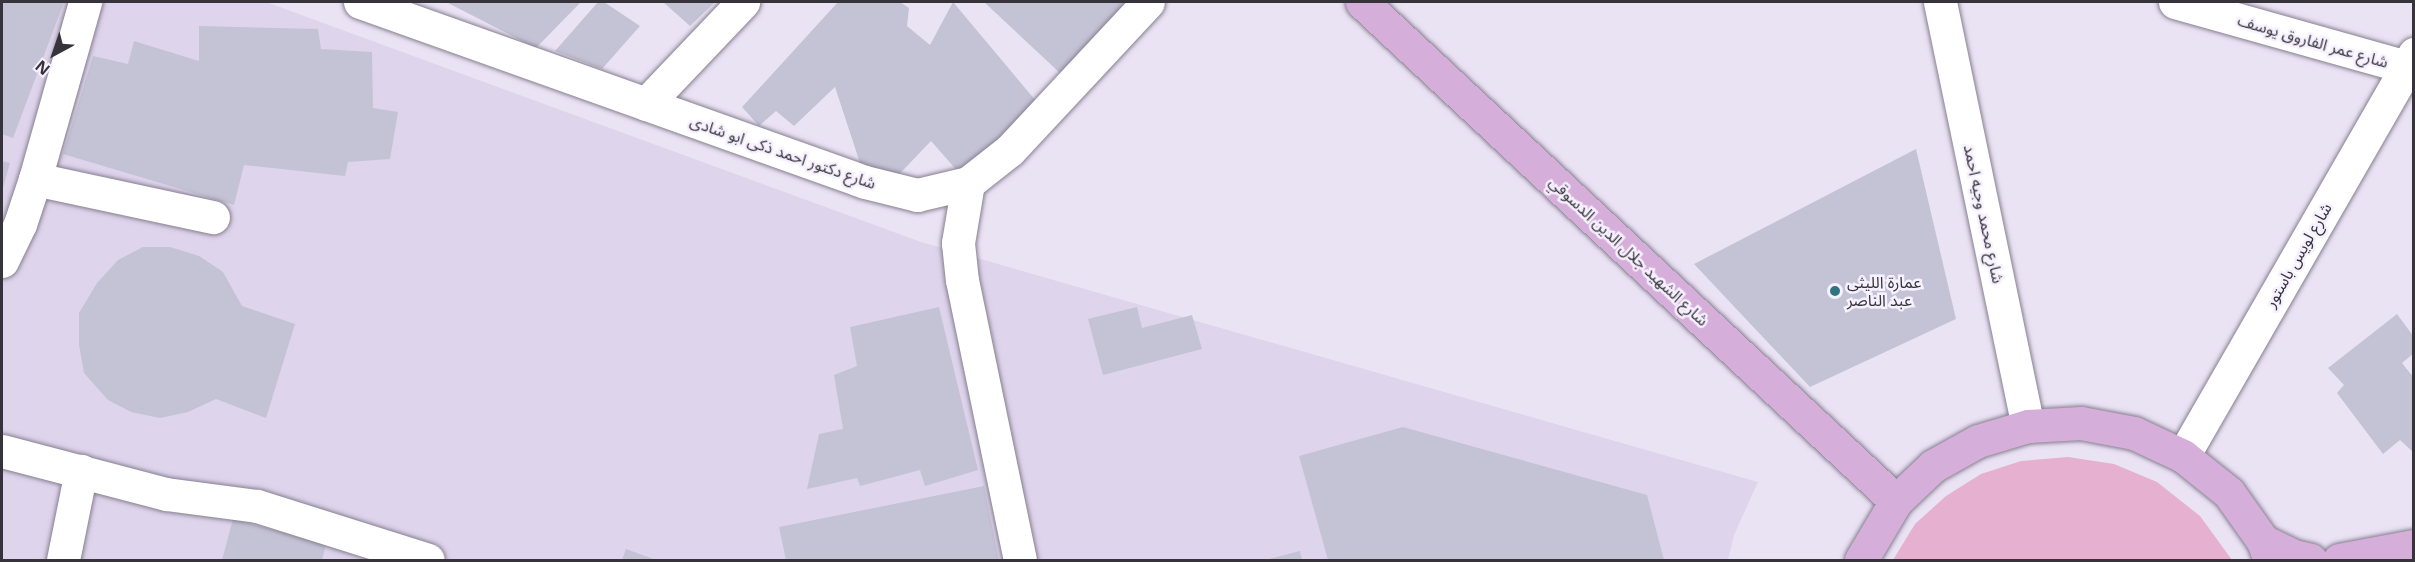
<!DOCTYPE html>
<meta charset="utf-8">
<style>
body{margin:0}
#map{position:relative;width:2415px;height:562px;overflow:hidden;background:#eae3f4;font-family:"Noto Sans","Noto Sans Arabic",sans-serif}
div>[style]{position:absolute}
[style*='--x']{left:calc(var(--x)*1px);top:calc(var(--y)*1px);width:calc(var(--w)*1px);rotate:calc(var(--a)*1deg)}
.built>*{inset:0;background:#ded4ec}
.green>*{inset:0;background:#e6b0d0}
.building>*{inset:0;background:#c4c3d5}
.roads{filter:drop-shadow(0 0 2px #867f8f) drop-shadow(0 0 2px #867f8f)}
.minor>*{height:33px;margin:-16.5px;padding:0 16.5px;transform-origin:16.5px;border-radius:16.5px;background:#fff}
.major>*{height:33px;margin:-16.5px;padding:0 16.5px;transform-origin:16.5px;border-radius:16.5px;background:#d6aeda}
.dots>*{width:16px;height:16px;translate:-50% -50%;box-sizing:border-box;border:3px solid #f7f1ff;border-radius:50%}
span{translate:-50% -50%;white-space:nowrap;text-align:center;line-height:1.15;-webkit-text-stroke:5px #f7f1ff;paint-order:stroke}
.street-label{font-size:16px;color:#36333a}
.poi-label{font-size:16px;color:#36333a}
.left{translate:0 -50%;text-align:left}
.frame{position:absolute;inset:0;border:3px solid #36333a;pointer-events:none}
.north{position:absolute;left:24px;top:24px;width:60px;height:60px;-webkit-text-stroke:4px #f7f1ff;paint-order:stroke;rotate:220deg;font-size:16px;font-weight:700;line-height:24px;text-align:center;color:#36333a}
.north::after{content:'';display:block;margin:auto;width:21px;height:27px;background:#36333a;clip-path:polygon(50% 0,100% 100%,50% 72%,0 100%)}
</style>
<div id="map">
<div class="built">
<div style="clip-path:polygon(2px 2px,266px 2px,921px 242px,1758px 482px,1734px 535px,1728px 560px,2px 560px)"></div>
</div>
<div class="green">
<div style="clip-path:polygon(2068px 457px,2114px 464px,2157px 482px,2200px 516px,2232px 560px,1893px 560px,1915px 524px,1946px 496px,1981px 474px,2021px 461px)"></div>
</div>
<div class="building">
<div style="clip-path:polygon(2px 2px,64px 2px,13px 138px,2px 134px)"></div>
<div style="clip-path:polygon(446px 2px,581px 2px,536px 48px)"></div>
<div style="clip-path:polygon(598px 2px,604px 2px,640px 26px,602px 69px,555px 51px)"></div>
<div style="clip-path:polygon(663px 2px,715px 2px,690px 26px)"></div>
<div style="clip-path:polygon(838px 2px,900px 2px,909px 8px,907px 26px,930px 45px,953px 2px,1036px 101px,968px 183px,931px 141px,887px 187px,860px 163px,835px 87px,794px 126px,776px 111px,759px 126px,742px 107px)"></div>
<div style="clip-path:polygon(984px 2px,1128px 2px,1060px 73px)"></div>
<div style="clip-path:polygon(199px 26px,318px 29px,321px 49px,372px 52px,373px 108px,398px 112px,390px 159px,348px 162px,345px 176px,244px 165px,234px 205px,63px 154px,93px 56px,128px 64px,134px 41px,199px 61px)"></div>
<div style="clip-path:polygon(1916px 149px,1956px 319px,1810px 387px,1694px 264px)"></div>
<div style="clip-path:polygon(2px 161px,10px 163px,2px 191px)"></div>
<div style="clip-path:polygon(143px 247px,170px 247px,199px 256px,223px 272px,242px 306px,295px 324px,266px 418px,216px 399px,188px 412px,160px 418px,131px 412px,108px 400px,84px 373px,79px 345px,79px 313px,97px 283px,118px 260px)"></div>
<div style="clip-path:polygon(939px 307px,978px 470px,925px 486px,920px 470px,860px 486px,857px 478px,807px 489px,819px 434px,843px 429px,834px 375px,857px 366px,850px 327px)"></div>
<div style="clip-path:polygon(1137px 307px,1142px 328px,1192px 315px,1202px 349px,1103px 375px,1088px 319px)"></div>
<div style="clip-path:polygon(2397px 314px,2414px 337px,2414px 353px,2402px 363px,2414px 378px,2414px 453px,2400px 440px,2383px 454px,2337px 393px,2344px 385px,2328px 368px)"></div>
<div style="clip-path:polygon(1403px 427px,1647px 495px,1664px 560px,1328px 560px,1299px 456px)"></div>
<div style="clip-path:polygon(984px 486px,999px 560px,786px 560px,779px 527px)"></div>
<div style="clip-path:polygon(233px 519px,326px 544px,322px 560px,222px 560px)"></div>
<div style="clip-path:polygon(626px 549px,656px 560px,622px 560px)"></div>
<div style="clip-path:polygon(1300px 551px,1302px 560px,1265px 560px)"></div>
</div>
<div class="roads">
<div class="minor">
<div style="--x:360;--y:2;--w:536;--a:19.62"></div>
<div style="--x:865;--y:182;--w:54;--a:14"></div>
<div style="--x:917;--y:195;--w:52;--a:-13.2"></div>
<div style="--x:968;--y:183;--w:53;--a:-38.2"></div>
<div style="--x:1010;--y:150;--w:202;--a:-47"></div>
<div style="--x:1940;--y:2;--w:433;--a:78.3"></div>
<div style="--x:2175;--y:2;--w:240;--a:15.7"></div>
<div style="--x:2406;--y:67;--w:12;--a:48"></div>
<div style="--x:646;--y:104;--w:141;--a:-46.4"></div>
<div style="--x:35;--y:179;--w:182;--a:12.1"></div>
<div style="--x:968;--y:183;--w:61;--a:99.5"></div>
<div style="--x:958;--y:243;--w:37;--a:84"></div>
<div style="--x:962;--y:280;--w:286;--a:78.3"></div>
<div style="--x:2;--y:261;--w:41;--a:-64.1"></div>
<div style="--x:20;--y:224;--w:47;--a:-71.6"></div>
<div style="--x:35;--y:179;--w:184;--a:-74.2"></div>
<div style="--x:2;--y:451;--w:170;--a:14.7"></div>
<div style="--x:166;--y:494;--w:92;--a:7.5"></div>
<div style="--x:257;--y:506;--w:179;--a:17.5"></div>
<div style="--x:2183;--y:456;--w:464;--a:-60.1"></div>
<div style="--x:63;--y:560;--w:91;--a:-78.6"></div>
</div>
<div class="major">
<div style="--x:1362;--y:2;--w:731;--a:43.06"></div>
<div style="--x:2263;--y:541;--w:34;--a:26"></div>
<div style="--x:2294;--y:556;--w:17;--a:13"></div>
<div style="--x:1861;--y:560;--w:69;--a:-59.3"></div>
<div style="--x:1896;--y:501;--w:51;--a:-43.4"></div>
<div style="--x:1933;--y:466;--w:51;--a:-29.1"></div>
<div style="--x:1978;--y:441;--w:52;--a:-16.7"></div>
<div style="--x:2028;--y:426;--w:53;--a:-3.2"></div>
<div style="--x:2081;--y:423;--w:54;--a:10.7"></div>
<div style="--x:2134;--y:433;--w:54;--a:25.1"></div>
<div style="--x:2183;--y:456;--w:59;--a:38.8"></div>
<div style="--x:2229;--y:493;--w:59;--a:54.7"></div>
<div style="--x:2263;--y:541;--w:20;--a:70"></div>
<div style="--x:2339;--y:560;--w:76;--a:-10.6"></div>
</div>
</div>
<div class="dots">
<div style="left:1835px;top:291px;background:#2e7581"></div>
</div>
<div class="street-label">
<span style="left:2313px;top:41px;rotate:16deg">شارع عمر الفاروق يوسف</span>
<span style="left:783px;top:152px;rotate:19deg">شارع دكتور احمد ذكى ابو شادى</span>
<span style="left:1984px;top:214px;rotate:78deg">شارع محمد وجيه احمد</span>
<span style="left:1629px;top:251px;rotate:43deg">شارع الشهيد جلال الدين الدسوقي</span>
<span style="left:2298px;top:255px;rotate:-60deg">شارع لويس باستور</span>
</div>
<div class="poi-label">
<span class="left" style="left:1847px;top:291px">عمارة الليثى<br>عبد الناصر</span>
</div>
<div class="frame"></div>
<div class="north">N</div>
</div>
